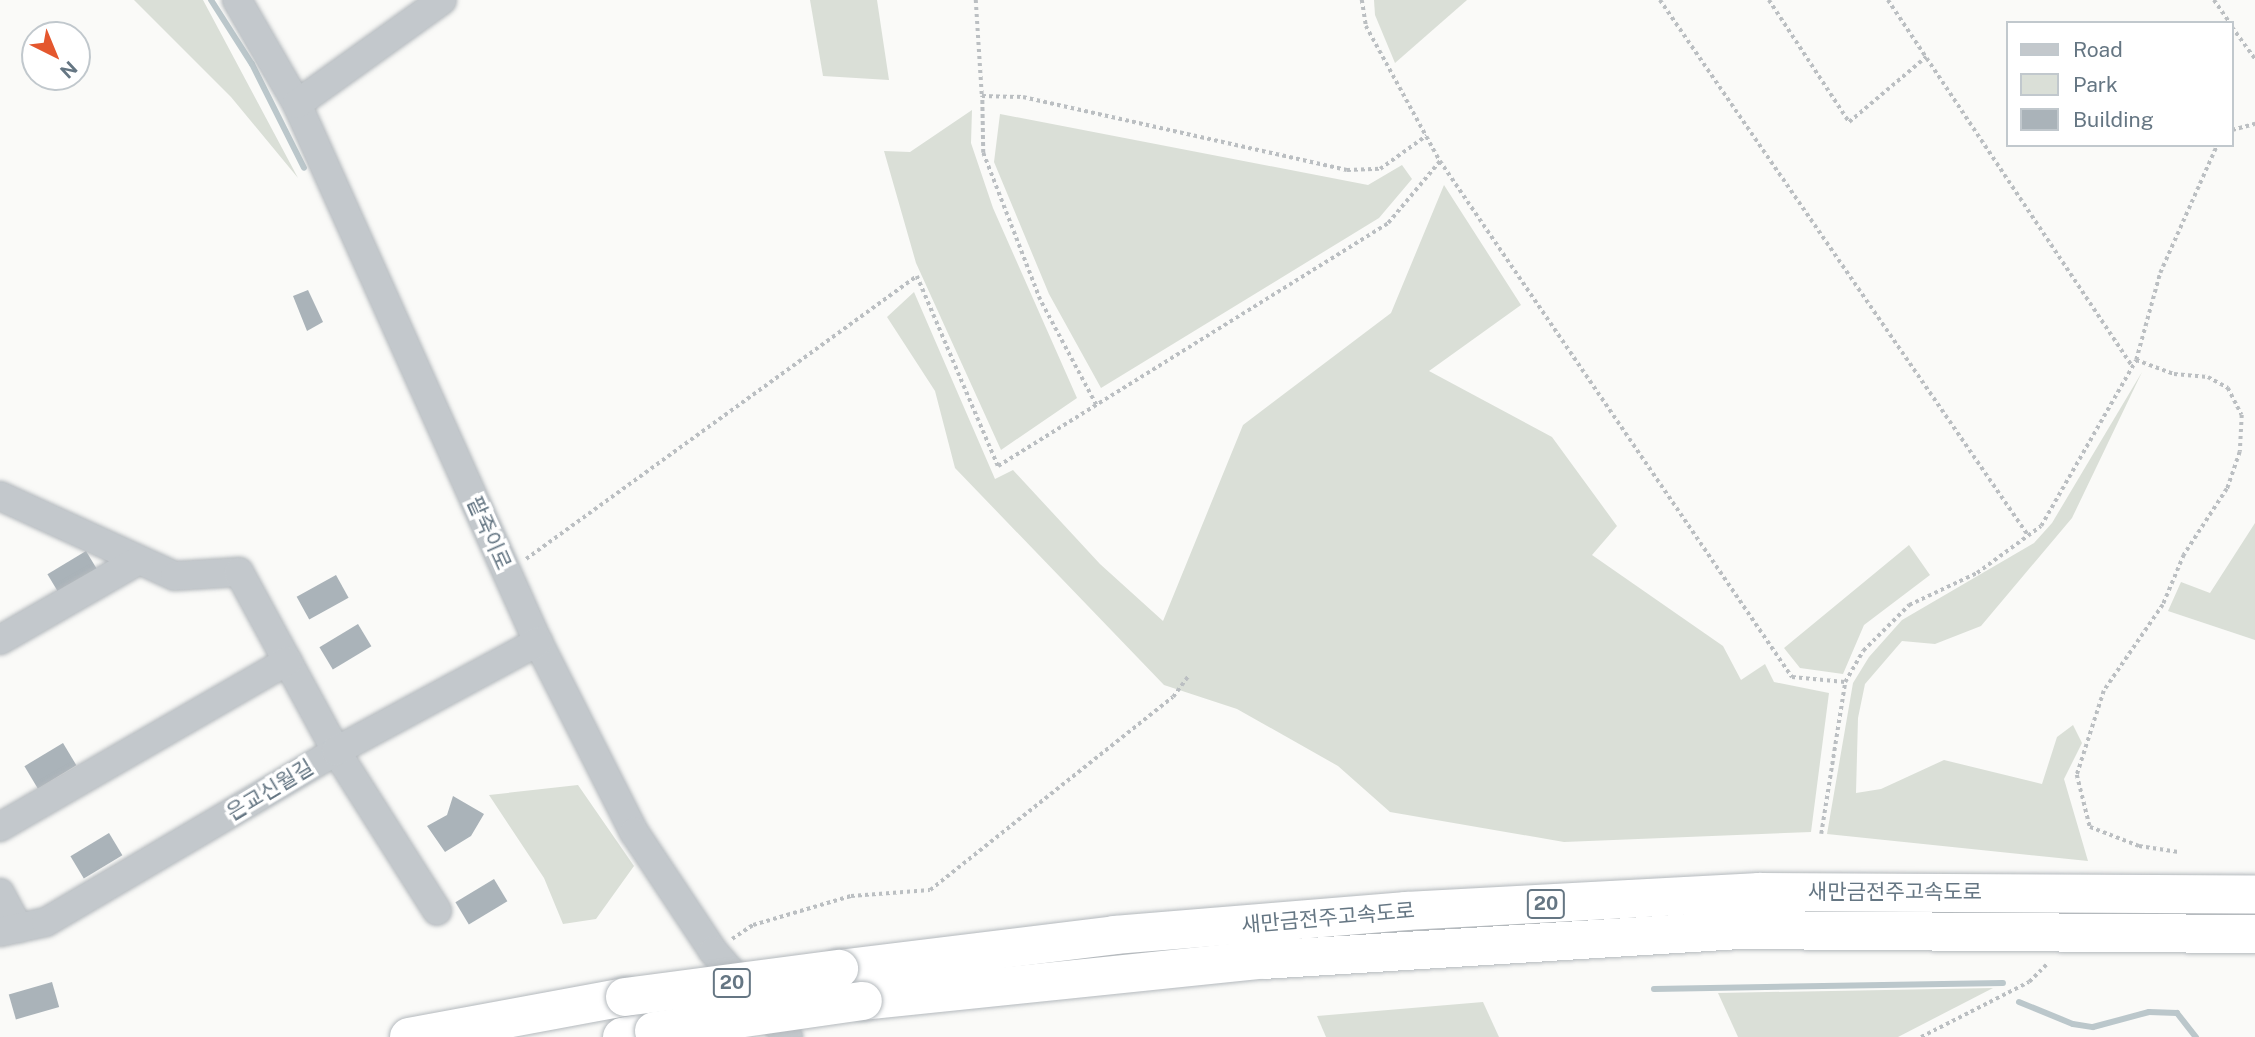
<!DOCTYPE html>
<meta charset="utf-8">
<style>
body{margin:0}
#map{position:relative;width:2255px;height:1037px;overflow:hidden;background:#fafaf8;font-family:"Public Sans","Noto Sans KR",sans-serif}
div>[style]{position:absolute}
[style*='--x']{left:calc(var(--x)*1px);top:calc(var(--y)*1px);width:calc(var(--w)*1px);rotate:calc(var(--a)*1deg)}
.green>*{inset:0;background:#dadfd7}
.stream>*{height:6px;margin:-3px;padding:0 3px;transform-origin:3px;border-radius:3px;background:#bbc7cb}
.building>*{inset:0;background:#aab3b9;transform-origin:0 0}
.path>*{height:3.5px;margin-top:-1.75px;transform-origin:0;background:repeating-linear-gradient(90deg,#bbbfc2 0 3.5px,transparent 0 7px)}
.roads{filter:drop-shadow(0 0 2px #b4b9bd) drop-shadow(0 0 2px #b4b9bd)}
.minor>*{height:28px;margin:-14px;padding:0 14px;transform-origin:14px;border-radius:14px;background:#c3c8cc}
.highway>*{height:38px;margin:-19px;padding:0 19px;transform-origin:19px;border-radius:19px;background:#fff}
.bridges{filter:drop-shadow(0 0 2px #b4b9bd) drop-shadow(0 0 2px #b4b9bd)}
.highway-bridge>*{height:38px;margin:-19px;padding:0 19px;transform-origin:19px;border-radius:19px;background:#fff}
span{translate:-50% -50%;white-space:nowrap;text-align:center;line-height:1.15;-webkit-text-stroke:7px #fff;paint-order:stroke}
.shield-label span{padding:2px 5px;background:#fff;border:2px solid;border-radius:5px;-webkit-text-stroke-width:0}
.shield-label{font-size:19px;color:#657683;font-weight:700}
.street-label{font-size:21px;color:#657683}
.legend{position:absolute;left:2006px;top:21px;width:228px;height:126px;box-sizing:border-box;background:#fff;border:2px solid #c1c8cd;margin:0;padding:9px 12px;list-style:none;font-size:21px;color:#657683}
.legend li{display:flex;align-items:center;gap:14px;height:35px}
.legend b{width:35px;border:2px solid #c1c8cd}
.north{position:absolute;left:21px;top:21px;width:70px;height:70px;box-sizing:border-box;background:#fff;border:2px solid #c1c8cd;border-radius:50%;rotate:137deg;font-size:19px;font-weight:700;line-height:28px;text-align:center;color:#657683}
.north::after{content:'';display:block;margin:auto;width:24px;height:32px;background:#e4572e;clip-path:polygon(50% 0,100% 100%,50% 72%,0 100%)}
</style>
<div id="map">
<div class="green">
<div style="clip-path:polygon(134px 0,203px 0,298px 178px,231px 97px)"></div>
<div style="clip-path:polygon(810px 0,877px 0,889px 80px,823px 76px)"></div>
<div style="clip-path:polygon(1374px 0,1467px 0,1395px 63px,1375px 15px)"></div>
<div style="clip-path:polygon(972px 110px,971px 143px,993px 208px,1077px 398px,1001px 450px,916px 263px,884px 151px,910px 152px)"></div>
<div style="clip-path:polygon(1000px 114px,1368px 185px,1402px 165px,1412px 179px,1379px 218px,1101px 388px,1049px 294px,994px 162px)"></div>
<div style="clip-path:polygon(1444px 185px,1521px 305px,1429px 371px,1552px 437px,1617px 526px,1592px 555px,1723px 646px,1741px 680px,1765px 664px,1774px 682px,1829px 693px,1811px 832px,1564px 842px,1390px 812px,1338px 766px,1237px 709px,1164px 685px,955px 468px,935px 391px,887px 317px,914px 292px,995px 479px,1013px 470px,1100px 564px,1163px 621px,1243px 425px,1391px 313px)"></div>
<div style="clip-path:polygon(2142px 372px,2072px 518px,1981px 626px,1935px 644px,1902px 641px,1865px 684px,1858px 718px,1856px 793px,1881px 789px,1944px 760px,2042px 784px,2057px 737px,2073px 725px,2082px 743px,2064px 779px,2088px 861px,1827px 834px,1853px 683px,1869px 657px,1902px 620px,2034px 543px,2052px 523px)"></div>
<div style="clip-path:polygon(2255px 523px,2255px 640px,2168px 611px,2181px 582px,2210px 593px)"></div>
<div style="clip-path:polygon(1909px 545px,1930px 575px,1864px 625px,1843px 674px,1800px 668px,1784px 648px)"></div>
<div style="clip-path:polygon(578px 785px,634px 866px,596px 919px,563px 924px,544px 878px,489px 795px)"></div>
<div style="clip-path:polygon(1993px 988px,1898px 1037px,1738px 1037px,1718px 993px)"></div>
<div style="clip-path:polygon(1483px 1002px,1499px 1037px,1326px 1037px,1317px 1016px)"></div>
</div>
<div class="stream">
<div style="--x:211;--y:0;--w:76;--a:57.4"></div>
<div style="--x:252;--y:64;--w:116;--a:63.4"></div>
<div style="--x:1654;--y:989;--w:349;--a:-1"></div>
<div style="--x:2019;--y:1002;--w:58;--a:22.2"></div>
<div style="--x:2073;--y:1024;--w:20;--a:9"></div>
<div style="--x:2093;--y:1027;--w:58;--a:-15"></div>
<div style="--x:2149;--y:1012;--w:28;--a:2"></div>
<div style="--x:2177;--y:1013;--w:31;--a:52"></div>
</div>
<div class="building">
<div style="clip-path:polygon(308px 290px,323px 322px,307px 331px,293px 296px)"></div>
<div style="left:86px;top:551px;width:26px;height:45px;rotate:59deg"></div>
<div style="left:336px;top:575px;width:26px;height:45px;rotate:61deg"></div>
<div style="left:358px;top:624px;width:26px;height:45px;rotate:59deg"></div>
<div style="left:63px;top:743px;width:26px;height:45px;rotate:59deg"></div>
<div style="clip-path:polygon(453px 796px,484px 814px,471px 836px,445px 852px,427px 826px,447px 815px)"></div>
<div style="left:109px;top:833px;width:26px;height:45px;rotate:59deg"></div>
<div style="left:494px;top:879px;width:26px;height:45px;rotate:59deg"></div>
<div style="left:52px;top:982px;width:26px;height:45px;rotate:74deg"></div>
</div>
<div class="path">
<div style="--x:976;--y:0;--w:96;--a:86.4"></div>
<div style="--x:1362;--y:0;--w:26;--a:81"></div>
<div style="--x:1366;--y:26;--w:154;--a:61.3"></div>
<div style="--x:1440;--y:161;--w:625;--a:55.7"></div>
<div style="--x:1792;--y:677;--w:53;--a:5.4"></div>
<div style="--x:1660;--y:0;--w:649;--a:55.48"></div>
<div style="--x:1769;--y:0;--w:146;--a:56.7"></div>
<div style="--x:1849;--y:122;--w:101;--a:-40.2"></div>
<div style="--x:1888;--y:0;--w:440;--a:56.3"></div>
<div style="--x:2214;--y:0;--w:28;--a:55"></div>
<div style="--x:2232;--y:27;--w:39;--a:54"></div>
<div style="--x:2232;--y:130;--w:24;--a:-15"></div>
<div style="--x:2136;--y:360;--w:40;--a:20.2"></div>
<div style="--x:2174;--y:374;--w:34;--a:5"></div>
<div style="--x:2208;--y:377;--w:23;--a:29"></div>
<div style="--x:2228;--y:388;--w:30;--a:63"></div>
<div style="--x:2242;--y:415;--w:37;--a:93"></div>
<div style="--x:2240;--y:452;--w:39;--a:109"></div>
<div style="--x:2227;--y:489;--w:79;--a:123.1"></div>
<div style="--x:2184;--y:555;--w:54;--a:112.8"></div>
<div style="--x:2163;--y:605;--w:104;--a:124.5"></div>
<div style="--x:2104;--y:691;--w:88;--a:107.8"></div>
<div style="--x:2077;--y:775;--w:54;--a:76"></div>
<div style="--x:2090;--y:827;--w:53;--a:21.2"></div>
<div style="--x:2139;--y:846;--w:40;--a:8.5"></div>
<div style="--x:1096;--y:405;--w:119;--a:-118.1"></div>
<div style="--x:1040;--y:300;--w:158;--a:-111.2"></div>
<div style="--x:983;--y:153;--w:57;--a:-91"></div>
<div style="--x:982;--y:96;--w:41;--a:1.4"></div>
<div style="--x:1023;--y:97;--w:332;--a:12.7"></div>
<div style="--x:1347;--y:170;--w:33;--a:-2"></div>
<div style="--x:1380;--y:169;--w:57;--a:-35.7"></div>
<div style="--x:526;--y:559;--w:483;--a:-35.9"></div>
<div style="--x:917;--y:276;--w:207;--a:66.9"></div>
<div style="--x:998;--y:466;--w:460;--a:-31.9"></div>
<div style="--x:1388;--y:223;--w:81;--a:-50"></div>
<div style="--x:1821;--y:834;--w:154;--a:-81"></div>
<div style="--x:1845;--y:682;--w:36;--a:-60"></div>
<div style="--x:1863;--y:651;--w:65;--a:-45"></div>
<div style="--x:1909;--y:605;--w:75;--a:-25.2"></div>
<div style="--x:1977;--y:573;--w:79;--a:-36.3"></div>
<div style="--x:2041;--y:526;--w:191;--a:-60.2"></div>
<div style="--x:2136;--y:360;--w:90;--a:-74.6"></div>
<div style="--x:2160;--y:273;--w:140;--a:-66"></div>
<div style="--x:732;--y:939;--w:25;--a:-34"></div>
<div style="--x:753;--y:925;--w:102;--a:-16.5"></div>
<div style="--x:851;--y:896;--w:79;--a:-4.3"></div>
<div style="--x:930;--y:890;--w:310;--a:-38.5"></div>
<div style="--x:1173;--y:697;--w:27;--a:-54"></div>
<div style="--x:1921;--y:1037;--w:121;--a:-27"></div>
<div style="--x:2029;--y:982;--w:27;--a:-45"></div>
</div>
<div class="roads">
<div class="minor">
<div style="--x:237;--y:0;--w:120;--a:60"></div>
<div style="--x:297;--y:104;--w:590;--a:65.87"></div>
<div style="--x:538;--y:642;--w:213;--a:63.2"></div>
<div style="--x:634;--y:832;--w:143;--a:56.4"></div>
<div style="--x:713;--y:951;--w:114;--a:48.9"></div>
<div style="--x:297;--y:104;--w:178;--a:-35.6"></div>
<div style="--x:0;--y:496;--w:192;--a:24.6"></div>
<div style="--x:175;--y:576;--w:64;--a:-3.6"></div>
<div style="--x:239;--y:572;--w:204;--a:61.5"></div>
<div style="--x:336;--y:751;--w:189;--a:57.7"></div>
<div style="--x:0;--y:640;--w:160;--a:-29.9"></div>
<div style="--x:0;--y:827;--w:332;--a:-30"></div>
<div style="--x:0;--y:893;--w:40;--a:62"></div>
<div style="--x:0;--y:932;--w:47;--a:-12.3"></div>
<div style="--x:46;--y:922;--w:337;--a:-30.5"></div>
<div style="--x:336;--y:751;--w:230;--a:-28.4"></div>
</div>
<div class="highway">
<div style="--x:839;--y:969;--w:278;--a:-7"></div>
<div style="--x:1115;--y:935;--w:292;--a:-4.7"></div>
<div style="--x:1406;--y:911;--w:354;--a:-3.1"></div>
<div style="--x:1759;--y:892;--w:496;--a:0.3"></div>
<div style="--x:863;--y:1001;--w:402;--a:-5.9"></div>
<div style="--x:1263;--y:960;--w:478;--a:-3.6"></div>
<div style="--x:1740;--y:930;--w:515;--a:0.45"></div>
<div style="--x:409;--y:1037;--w:220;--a:-10.5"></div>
<div style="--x:622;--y:1037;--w:33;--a:-11"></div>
</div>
</div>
<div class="bridges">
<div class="highway-bridge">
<div style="--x:625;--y:997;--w:216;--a:-7.5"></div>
<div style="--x:654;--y:1031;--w:211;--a:-8.2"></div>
</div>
</div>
<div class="shield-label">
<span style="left:1546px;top:904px">20</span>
<span style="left:732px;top:983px">20</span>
</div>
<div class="street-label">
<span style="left:489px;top:533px;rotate:66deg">팥죽이로</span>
<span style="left:270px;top:790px;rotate:-31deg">은교신월길</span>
<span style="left:1895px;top:892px">새만금전주고속도로</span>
<span style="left:1328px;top:918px;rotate:-5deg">새만금전주고속도로</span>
</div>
<ul class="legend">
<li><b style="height:9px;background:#c3c8cc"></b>Road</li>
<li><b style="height:19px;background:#dadfd7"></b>Park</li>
<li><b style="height:19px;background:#aab3b9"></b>Building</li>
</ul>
<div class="north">N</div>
</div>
